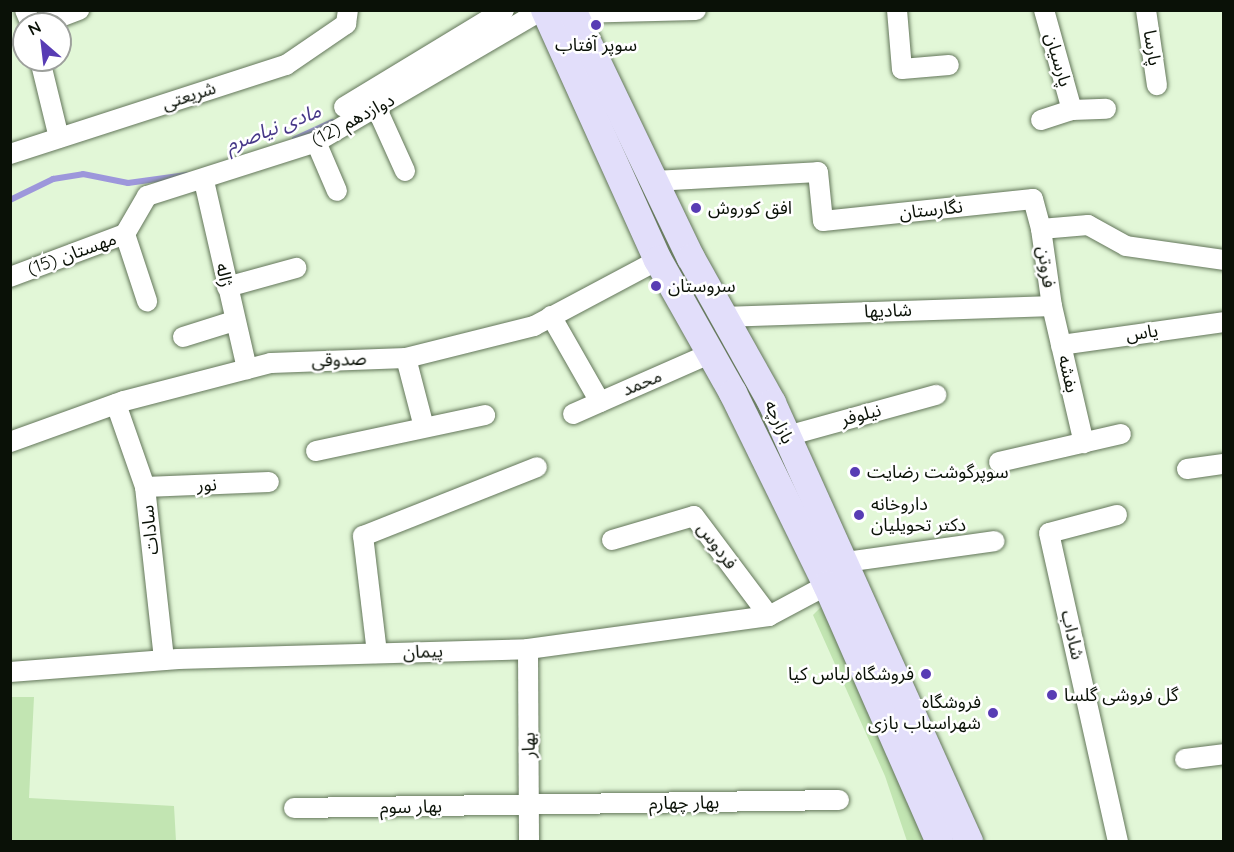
<!DOCTYPE html>
<meta charset="utf-8">
<style>
body{margin:0}
#map{position:relative;width:1234px;height:852px;overflow:hidden;background:#e2f7d7;font-family:Quicksand,"Noto Sans Arabic",sans-serif}
div>[style]{position:absolute}
[style*='--x']{left:calc(var(--x)*1px);top:calc(var(--y)*1px);width:calc(var(--w)*1px);rotate:calc(var(--a)*1deg)}
.green>*{inset:0;background:#c2e5b2}
.stream>*{height:6px;margin:-3px;padding:0 3px;transform-origin:3px;border-radius:3px;background:#9d97db}
.roads{filter:drop-shadow(0 0 2px #63765a) drop-shadow(0 0 2px #63765a)}
.street>*{height:20px;margin:-10px;padding:0 10px;transform-origin:10px;border-radius:10px;background:#fff}
.secondary>*{height:28px;margin:-14px;padding:0 14px;transform-origin:14px;border-radius:14px;background:#e2defa}
.dots>*{width:16px;height:16px;translate:-50% -50%;box-sizing:border-box;border:3px solid #fff;border-radius:50%}
span{translate:-50% -50%;white-space:nowrap;text-align:center;line-height:1.15;-webkit-text-stroke:5px #fff;paint-order:stroke}
.poi-label{font-size:18px;color:#0a1107}
.left{translate:0 -50%;text-align:left}
.right{translate:-100% -50%;text-align:right}
.street-label{font-size:18px;color:#0a1107}
.water-label{font-size:20px;color:#473888;font-style:italic}
.frame{position:absolute;inset:0;border:12px solid #0a1107;pointer-events:none}
.north{position:absolute;left:12px;top:12px;width:60px;height:60px;box-sizing:border-box;background:#fff;border:2px solid #9da09c;border-radius:50%;rotate:332deg;font-size:16px;font-weight:700;line-height:24px;text-align:center;color:#0a1107}
.north::after{content:'';display:block;margin:auto;width:21px;height:27px;background:#583cb4;clip-path:polygon(50% 0,100% 100%,50% 72%,0 100%)}
</style>
<div id="map">
<div class="green">
<div style="clip-path:polygon(829px 599px,938px 841px,907px 841px,885px 776px,813px 615px)"></div>
<div style="clip-path:polygon(11px 697px,34px 697px,29px 798px,174px 806px,176px 841px,11px 841px)"></div>
</div>
<div class="stream">
<div style="--x:295;--y:139;--w:41;--a:-24.7"></div>
<div style="--x:10;--y:200;--w:48;--a:-26"></div>
<div style="--x:53;--y:179;--w:30;--a:-9"></div>
<div style="--x:83;--y:174;--w:46;--a:11.3"></div>
<div style="--x:128;--y:183;--w:59;--a:-7.9"></div>
</div>
<div class="roads">
<div class="street">
<div style="--x:25;--y:10;--w:15;--a:67"></div>
<div style="--x:897;--y:10;--w:59;--a:85.2"></div>
<div style="--x:902;--y:69;--w:47;--a:-4.9"></div>
<div style="--x:1044;--y:10;--w:104;--a:74.4"></div>
<div style="--x:1146;--y:10;--w:76;--a:81.7"></div>
<div style="--x:574;--y:13;--w:122;--a:-1.4"></div>
<div style="--x:42;--y:24;--w:40;--a:-21"></div>
<div style="--x:40;--y:60;--w:80;--a:76.3"></div>
<div style="--x:344;--y:107;--w:187;--a:-31.2"></div>
<div style="--x:377;--y:109;--w:68;--a:65.7"></div>
<div style="--x:1041;--y:120;--w:33;--a:-18"></div>
<div style="--x:1072;--y:110;--w:34;--a:-2"></div>
<div style="--x:316;--y:142;--w:53;--a:66.8"></div>
<div style="--x:10;--y:154;--w:290;--a:-17.9"></div>
<div style="--x:286;--y:65;--w:73;--a:-34.3"></div>
<div style="--x:346;--y:24;--w:14;--a:-82"></div>
<div style="--x:204;--y:181;--w:193;--a:77.1"></div>
<div style="--x:654;--y:181;--w:164;--a:-3.1"></div>
<div style="--x:818;--y:172;--w:49;--a:84.2"></div>
<div style="--x:823;--y:221;--w:211;--a:-6"></div>
<div style="--x:1033;--y:199;--w:31;--a:75"></div>
<div style="--x:1041;--y:229;--w:47;--a:-4.9"></div>
<div style="--x:1088;--y:225;--w:43;--a:28.9"></div>
<div style="--x:1126;--y:246;--w:99;--a:8.1"></div>
<div style="--x:1041;--y:229;--w:78;--a:81.9"></div>
<div style="--x:1052;--y:306;--w:141;--a:76.9"></div>
<div style="--x:125;--y:234;--w:71;--a:71.8"></div>
<div style="--x:10;--y:277;--w:123;--a:-20.5"></div>
<div style="--x:125;--y:234;--w:44;--a:-59.9"></div>
<div style="--x:147;--y:196;--w:177;--a:-17.7"></div>
<div style="--x:316;--y:142;--w:262;--a:-30.3"></div>
<div style="--x:227;--y:287;--w:72;--a:-15.4"></div>
<div style="--x:551;--y:316;--w:99;--a:60.3"></div>
<div style="--x:724;--y:317;--w:328;--a:-1.9"></div>
<div style="--x:183;--y:337;--w:53;--a:-17.4"></div>
<div style="--x:1061;--y:345;--w:165;--a:-8"></div>
<div style="--x:406;--y:358;--w:71;--a:75.4"></div>
<div style="--x:116;--y:404;--w:88;--a:70.7"></div>
<div style="--x:145;--y:487;--w:174;--a:83.7"></div>
<div style="--x:573;--y:414;--w:151;--a:-23.8"></div>
<div style="--x:787;--y:436;--w:155;--a:-15.4"></div>
<div style="--x:10;--y:442;--w:121;--a:-19.8"></div>
<div style="--x:124;--y:401;--w:152;--a:-14.5"></div>
<div style="--x:271;--y:363;--w:135;--a:-2.1"></div>
<div style="--x:406;--y:358;--w:132;--a:-14"></div>
<div style="--x:534;--y:326;--w:140;--a:-28"></div>
<div style="--x:316;--y:451;--w:173;--a:-12"></div>
<div style="--x:999;--y:462;--w:125;--a:-12.9"></div>
<div style="--x:1187;--y:469;--w:37;--a:-8"></div>
<div style="--x:145;--y:487;--w:124;--a:-2.3"></div>
<div style="--x:1117;--y:515;--w:70;--a:165.2"></div>
<div style="--x:1049;--y:533;--w:317;--a:77.4"></div>
<div style="--x:612;--y:540;--w:85;--a:-16.3"></div>
<div style="--x:694;--y:516;--w:125;--a:53.1"></div>
<div style="--x:846;--y:562;--w:150;--a:-8"></div>
<div style="--x:528;--y:649;--w:193;--a:89.7"></div>
<div style="--x:377;--y:653;--w:118;--a:-96.8"></div>
<div style="--x:363;--y:536;--w:187;--a:-21.6"></div>
<div style="--x:10;--y:672;--w:169;--a:-4.4"></div>
<div style="--x:178;--y:659;--w:350;--a:-1.6"></div>
<div style="--x:528;--y:649;--w:243;--a:-7.8"></div>
<div style="--x:769;--y:616;--w:66;--a:-28.1"></div>
<div style="--x:1185;--y:759;--w:39;--a:-7"></div>
<div style="--x:294;--y:808;--w:545;--a:-0.84"></div>
</div>
<div class="secondary">
<div style="--x:545;--y:10;--w:274;--a:65.7"></div>
<div style="--x:658;--y:260;--w:153;--a:60.6"></div>
<div style="--x:733;--y:393;--w:214;--a:63.9"></div>
<div style="--x:827;--y:585;--w:281;--a:66.3"></div>
<div style="--x:572;--y:10;--w:275;--a:64.4"></div>
<div style="--x:691;--y:258;--w:166;--a:60.8"></div>
<div style="--x:772;--y:403;--w:481;--a:65.8"></div>
</div>
</div>
<div class="dots">
<div style="left:596px;top:25px;background:#583cb4"></div>
<div style="left:696px;top:208px;background:#583cb4"></div>
<div style="left:656px;top:286px;background:#583cb4"></div>
<div style="left:855px;top:472px;background:#583cb4"></div>
<div style="left:859px;top:515px;background:#583cb4"></div>
<div style="left:926px;top:674px;background:#583cb4"></div>
<div style="left:1052px;top:695px;background:#583cb4"></div>
<div style="left:993px;top:713px;background:#583cb4"></div>
</div>
<div class="poi-label">
<span style="left:596px;top:45px">سوپر آفتاب</span>
<span class="left" style="left:708px;top:208px">افق کوروش</span>
<span class="left" style="left:668px;top:286px">سروستان</span>
<span class="left" style="left:867px;top:472px">سوپرگوشت رضایت</span>
<span class="left" style="left:871px;top:515px">داروخانه<br>دکتر تحویلیان</span>
<span class="right" style="left:914px;top:674px">فروشگاه لباس کیا</span>
<span class="left" style="left:1064px;top:695px">گل فروشی گلسا</span>
<span class="right" style="left:981px;top:713px">فروشگاه<br>شهراسباب بازی</span>
</div>
<div class="street-label">
<span style="left:1152px;top:48px;rotate:81deg">پارسا</span>
<span style="left:1058px;top:60px;rotate:74deg">پارسیان</span>
<span style="left:189px;top:96px;rotate:-18deg">شریعتی</span>
<span style="left:353px;top:120px;rotate:-28deg">دوازدهم (12)</span>
<span style="left:931px;top:210px;rotate:-6deg">نگارستان</span>
<span style="left:72px;top:254px;rotate:-20deg">مهستان (15)</span>
<span style="left:1046px;top:267px;rotate:82deg">فروتن</span>
<span style="left:224px;top:275px;rotate:78deg">ژاله</span>
<span style="left:888px;top:311px;rotate:-2deg">شادیها</span>
<span style="left:1142px;top:333px;rotate:-8deg">یاس</span>
<span style="left:339px;top:360px;rotate:-2deg">صدوقی</span>
<span style="left:1068px;top:374px;rotate:77deg">بفشه</span>
<span style="left:642px;top:383px;rotate:-23deg">محمد</span>
<span style="left:861px;top:415px;rotate:-15deg">نیلوفر</span>
<span style="left:779px;top:422px;rotate:65deg">بازارچه</span>
<span style="left:207px;top:485px;rotate:-2deg">نور</span>
<span style="left:150px;top:530px;rotate:-96deg">سادات</span>
<span style="left:717px;top:546px;rotate:53deg">فردوس</span>
<span style="left:1072px;top:635px;rotate:77deg">شاداب</span>
<span style="left:423px;top:652px;rotate:-2deg">پیمان</span>
<span style="left:529px;top:745px;rotate:-90deg">بهار</span>
<span style="left:684px;top:803px;rotate:-1deg">بهار چهارم</span>
<span style="left:411px;top:807px;rotate:-1deg">بهار سوم</span>
</div>
<div class="water-label">
<span style="left:273px;top:127px;rotate:-21deg">مادی نیاصرم</span>
</div>
<div class="frame"></div>
<div class="north">N</div>
</div>
